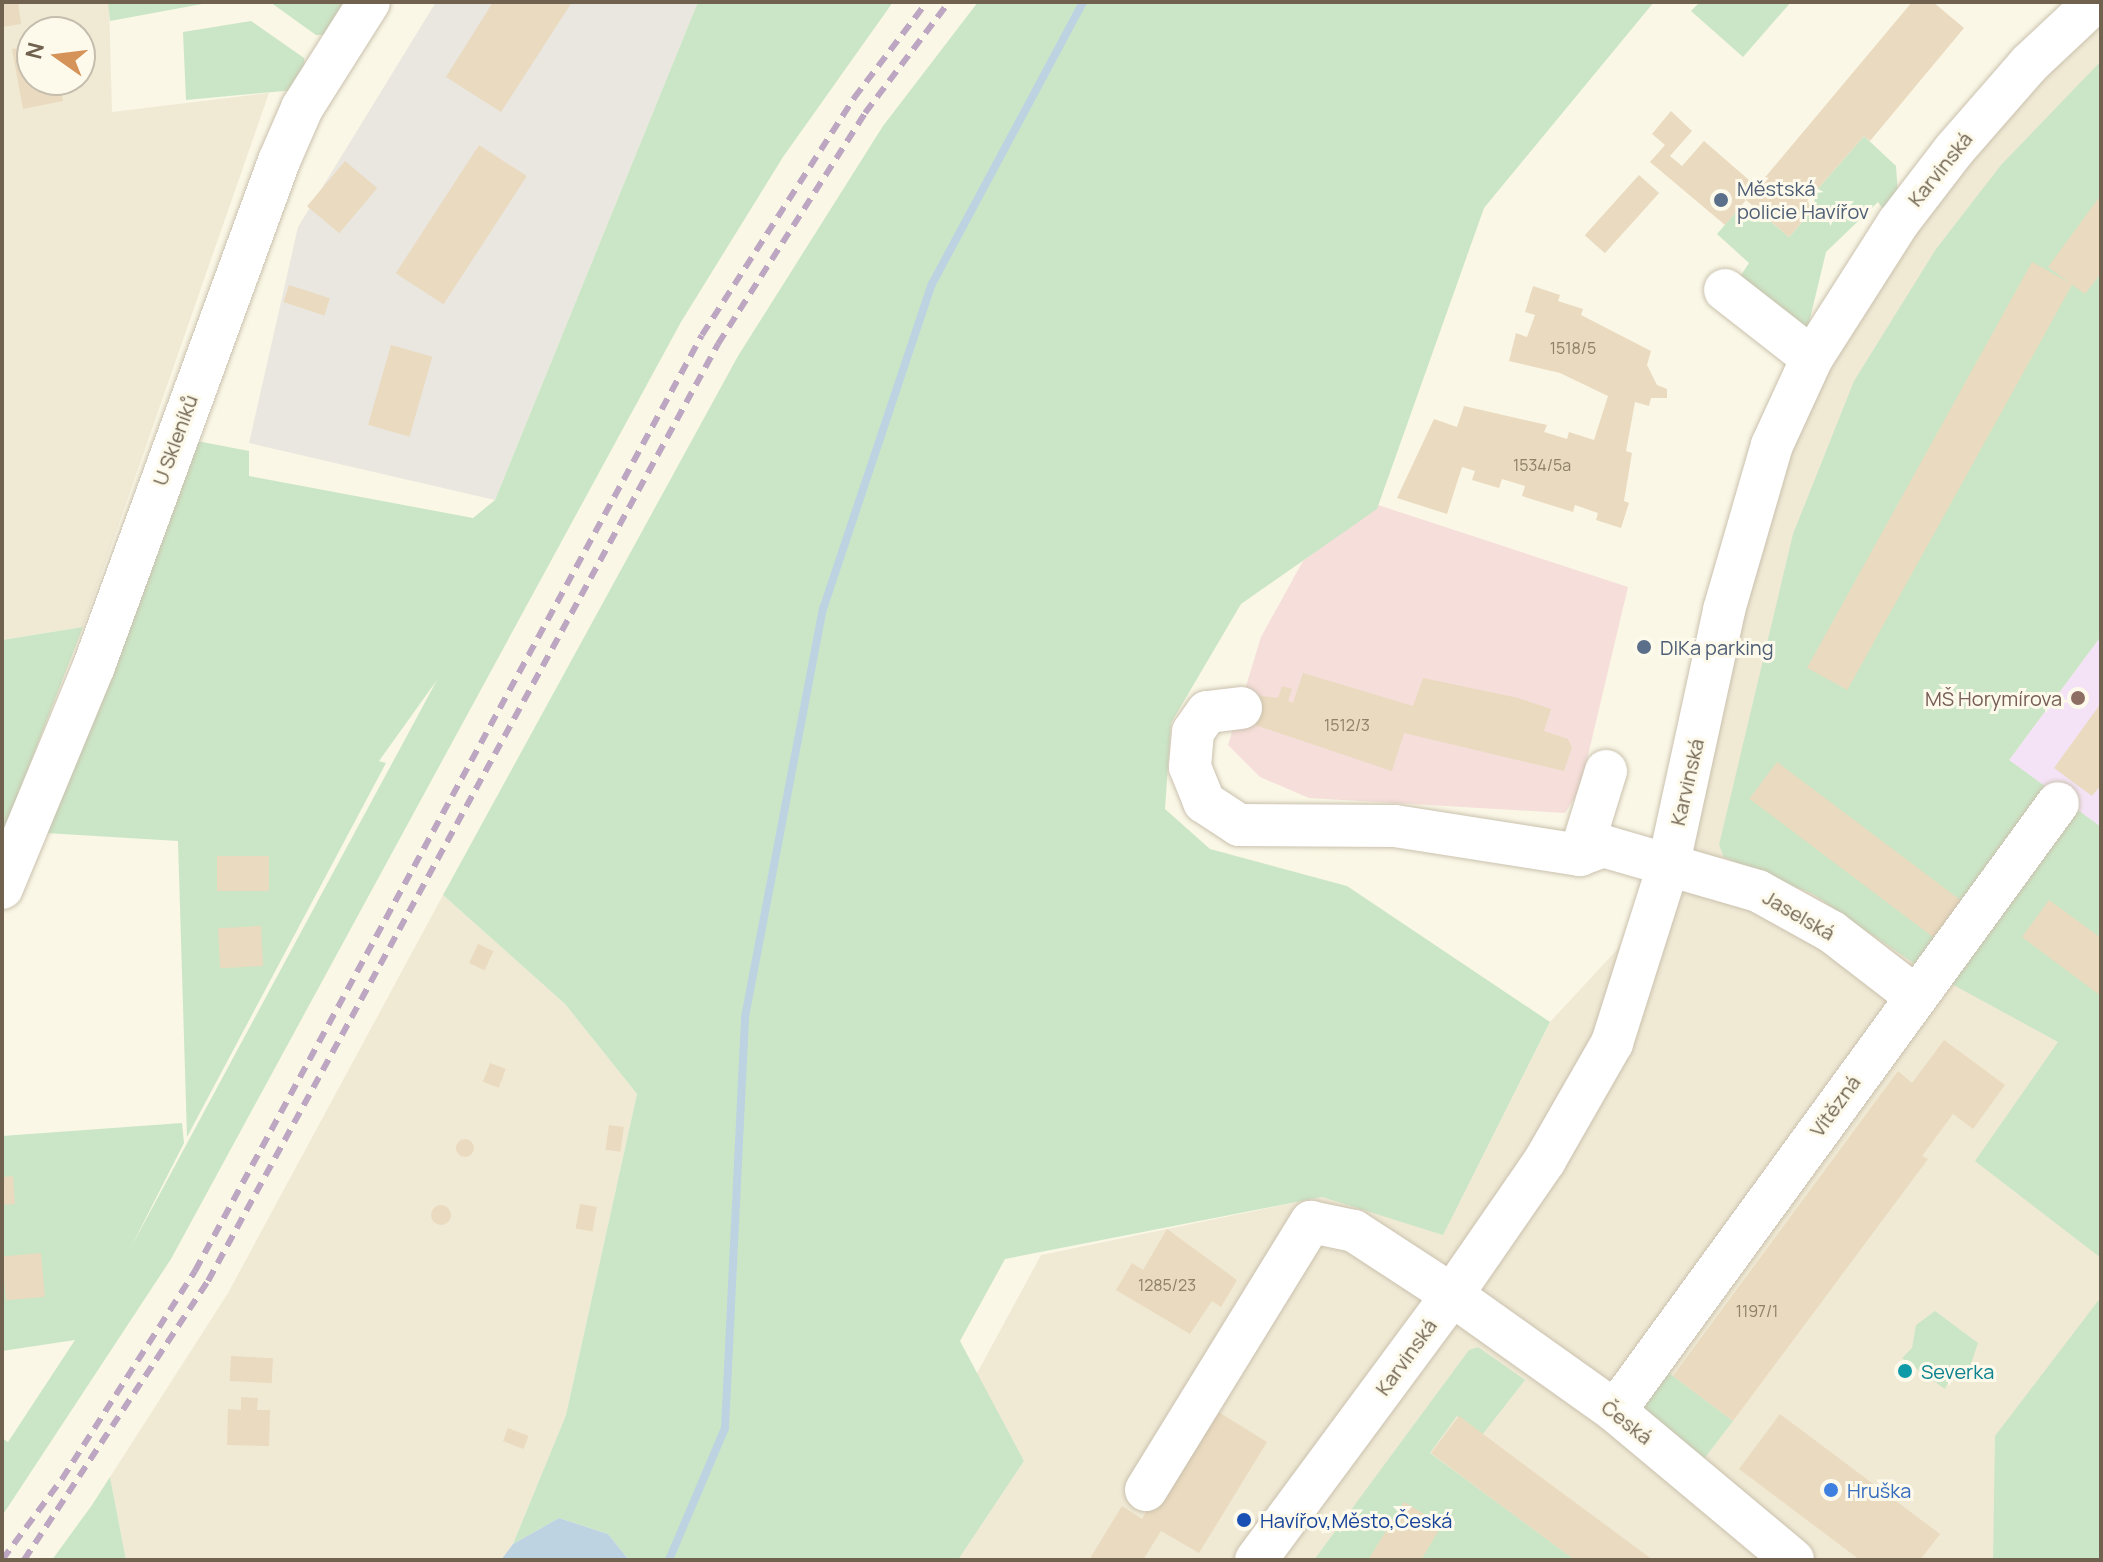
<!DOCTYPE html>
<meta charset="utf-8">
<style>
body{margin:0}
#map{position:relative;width:2103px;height:1562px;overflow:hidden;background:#faf7e6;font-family:Manrope,sans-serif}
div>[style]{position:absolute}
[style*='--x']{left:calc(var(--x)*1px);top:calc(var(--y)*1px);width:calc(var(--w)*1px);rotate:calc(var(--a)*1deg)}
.residential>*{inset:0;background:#f0ead5}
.industrial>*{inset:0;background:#eae7e0}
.education>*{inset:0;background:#f4e3f6}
.medical>*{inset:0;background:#f6deda}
.green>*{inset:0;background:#cbe6c6}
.water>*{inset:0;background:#bdd3e1}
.stream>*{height:8px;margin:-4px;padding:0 4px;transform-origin:4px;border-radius:4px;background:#bdd3e1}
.building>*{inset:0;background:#eadabf;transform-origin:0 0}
.round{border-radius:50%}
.roads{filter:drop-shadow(0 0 2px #cac1ae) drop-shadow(0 0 2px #cac1ae)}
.minor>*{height:42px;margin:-21px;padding:0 21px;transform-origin:21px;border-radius:21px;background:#fff}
.rail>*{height:6px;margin-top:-3px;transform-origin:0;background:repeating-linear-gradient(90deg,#bca6c2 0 12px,transparent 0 20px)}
.dots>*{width:22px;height:22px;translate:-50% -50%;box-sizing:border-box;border:4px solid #fdfaec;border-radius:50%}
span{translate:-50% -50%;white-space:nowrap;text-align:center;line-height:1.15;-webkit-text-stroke:6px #fdfaec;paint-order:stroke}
.number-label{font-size:16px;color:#8e806a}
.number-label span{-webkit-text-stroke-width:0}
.street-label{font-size:20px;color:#70624e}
.service-label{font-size:20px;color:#4e5e75}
.left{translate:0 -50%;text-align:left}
.education-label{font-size:20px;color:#785e54}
.right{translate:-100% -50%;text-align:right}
.culture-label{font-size:20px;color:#0d838f}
.shop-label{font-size:20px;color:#366cbe}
.transit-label{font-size:20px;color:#164399}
.frame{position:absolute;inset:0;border:4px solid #70624e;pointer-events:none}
.north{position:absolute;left:16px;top:16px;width:80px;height:80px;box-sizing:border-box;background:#fdfaec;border:2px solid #c5bdad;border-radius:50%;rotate:284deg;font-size:22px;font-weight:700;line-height:32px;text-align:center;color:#70624e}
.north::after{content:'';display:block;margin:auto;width:28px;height:36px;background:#d69359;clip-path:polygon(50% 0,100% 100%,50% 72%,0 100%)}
</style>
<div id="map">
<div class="residential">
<div style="clip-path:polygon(evenodd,2px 2px,109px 2px,112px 112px,269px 93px,83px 627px,2px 640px,2px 2px,32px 32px,80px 32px,80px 80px,32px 80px,32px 32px)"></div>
<div style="clip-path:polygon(2101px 20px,2101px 1560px,958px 1560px,1024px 1461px,976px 1375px,1041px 1255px,1322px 1197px,1443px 1234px,1550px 1022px,1638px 927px,1758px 455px,1956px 169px)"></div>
<div style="clip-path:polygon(443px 895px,565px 1004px,637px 1094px,566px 1415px,513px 1544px,501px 1560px,126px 1560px,110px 1477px,228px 1293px)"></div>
</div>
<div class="industrial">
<div style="clip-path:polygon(436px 2px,698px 2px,495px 500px,249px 443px,298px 227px)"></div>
</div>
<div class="education">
<div style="clip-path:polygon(2101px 636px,2101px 827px,2009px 760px)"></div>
</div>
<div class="medical">
<div style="clip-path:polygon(1378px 505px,1628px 587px,1580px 789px,1565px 813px,1309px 798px,1260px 777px,1228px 745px,1261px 637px,1303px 561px)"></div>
</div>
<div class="green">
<div style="clip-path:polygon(108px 2px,213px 2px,110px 21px)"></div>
<div style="clip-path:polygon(270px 2px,352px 2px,330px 35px,316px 35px)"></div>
<div style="clip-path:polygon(698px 2px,893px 2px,783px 157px,681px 322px,171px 1259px,2px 1516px,2px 1438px,8px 1442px,75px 1340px,2px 1351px,2px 1136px,182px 1123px,184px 1143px,130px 1249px,437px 680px,379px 761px,386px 763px,187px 1137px,178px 841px,46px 833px,197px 441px,249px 451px,249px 476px,473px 518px,495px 500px)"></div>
<div style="clip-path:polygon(978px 2px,1654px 2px,1484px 208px,1377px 509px,1241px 604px,1171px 723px,1165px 809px,1210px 849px,1347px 886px,1550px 1022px,1443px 1235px,1322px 1197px,1005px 1259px,960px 1341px,1024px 1461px,958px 1560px,629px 1560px,608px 1534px,559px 1518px,513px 1544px,566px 1415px,637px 1094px,565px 1004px,443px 895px,738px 356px,883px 126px)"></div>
<div style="clip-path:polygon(1700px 2px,1791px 2px,1743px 57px,1691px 11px)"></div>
<div style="clip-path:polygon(251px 21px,304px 58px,306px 71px,295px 90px,186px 100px,183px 32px)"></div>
<div style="clip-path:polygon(2101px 61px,2101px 636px,2009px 760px,2101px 827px,2101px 1258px,1975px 1161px,2058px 1042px,1915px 964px,1813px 894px,1724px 857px,1719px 845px,1793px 534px,1854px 381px,1936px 249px,2001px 165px)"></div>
<div style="clip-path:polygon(1864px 136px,1896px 166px,1898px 195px,1885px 212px,1878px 202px,1826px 252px,1808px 327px,1784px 324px,1735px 284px,1749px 263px,1717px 234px,1741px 206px,1749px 213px,1754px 207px,1789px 237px,1814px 208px,1815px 192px)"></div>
<div style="clip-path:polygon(83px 627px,2px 836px,2px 640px)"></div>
<div style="clip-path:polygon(2101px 1297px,2101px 1560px,1993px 1560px,1995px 1436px)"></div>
<div style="clip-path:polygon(1935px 1311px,1978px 1343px,1971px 1364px,1952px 1374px,1945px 1389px,1902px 1358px,1912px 1348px,1916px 1325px)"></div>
<div style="clip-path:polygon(1478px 1347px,1525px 1380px,1482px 1435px,1457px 1416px,1430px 1453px,1575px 1560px,1314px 1560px,1469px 1350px)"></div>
<div style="clip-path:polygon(1653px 1361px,1733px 1421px,1694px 1472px,1622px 1409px)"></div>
<div style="clip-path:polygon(110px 1477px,126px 1560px,52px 1560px,92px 1505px)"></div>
</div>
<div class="water">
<div style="clip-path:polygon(559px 1518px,608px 1534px,629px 1560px,501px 1560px,513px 1544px)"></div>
</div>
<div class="stream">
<div style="--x:669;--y:1560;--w:143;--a:-67"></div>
<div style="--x:725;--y:1428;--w:411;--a:-87.2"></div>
<div style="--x:745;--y:1017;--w:415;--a:-79.2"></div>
<div style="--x:823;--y:609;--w:343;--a:-71.5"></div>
<div style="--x:932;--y:284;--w:320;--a:-61.8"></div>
</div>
<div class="building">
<div style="clip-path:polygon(2px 2px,18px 2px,21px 24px,2px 27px)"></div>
<div style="clip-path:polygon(493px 2px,572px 2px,501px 112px,446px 77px)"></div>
<div style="clip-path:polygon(1912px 2px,1933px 2px,1964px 28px,1870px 141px,1864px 136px,1807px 201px,1814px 208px,1789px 237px,1746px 200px,1725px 225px,1650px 162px,1665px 145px,1652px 134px,1671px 111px,1692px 131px,1670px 156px,1682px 166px,1704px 141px,1757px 187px)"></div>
<div style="clip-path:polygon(32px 46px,32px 80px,59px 80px,63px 101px,23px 109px,12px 49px)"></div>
<div style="left:479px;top:145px;width:57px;height:153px;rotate:33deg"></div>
<div style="left:345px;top:161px;width:42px;height:59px;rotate:40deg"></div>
<div style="left:1639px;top:175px;width:27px;height:81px;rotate:42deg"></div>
<div style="clip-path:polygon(2101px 195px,2101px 273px,2085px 294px,2048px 267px)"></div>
<div style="left:2032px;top:262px;width:46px;height:464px;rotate:29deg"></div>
<div style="left:289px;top:285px;width:43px;height:18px;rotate:18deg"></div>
<div style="clip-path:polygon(1533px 286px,1560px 295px,1558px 301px,1583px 309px,1581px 315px,1651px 351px,1647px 365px,1657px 385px,1667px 389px,1667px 398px,1651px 398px,1649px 406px,1635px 402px,1626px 451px,1632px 453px,1624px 501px,1629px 503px,1621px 528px,1596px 520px,1598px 513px,1575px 505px,1573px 512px,1522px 496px,1525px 486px,1502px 479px,1499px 488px,1472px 480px,1475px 471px,1462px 467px,1447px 514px,1397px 498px,1434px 419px,1457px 427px,1464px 406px,1547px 425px,1544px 432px,1567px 439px,1569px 432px,1594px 440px,1608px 396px,1560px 373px,1509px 361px,1516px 333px,1527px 337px,1535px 315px,1525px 312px)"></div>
<div style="left:391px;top:345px;width:43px;height:83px;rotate:16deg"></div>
<div style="clip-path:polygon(1303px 673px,1413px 706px,1423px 678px,1518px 698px,1551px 709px,1544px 731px,1568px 739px,1572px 747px,1564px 771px,1404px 733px,1392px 771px,1237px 719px,1245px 694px,1278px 698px,1282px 686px,1292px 689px,1288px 701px,1293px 703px)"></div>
<div style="clip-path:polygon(2101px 703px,2101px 785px,2092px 796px,2054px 768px)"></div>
<div style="left:1777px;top:762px;width:232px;height:46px;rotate:37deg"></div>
<div style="left:269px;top:856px;width:35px;height:52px;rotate:90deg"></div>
<div style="clip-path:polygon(2049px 900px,2101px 938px,2101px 996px,2022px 937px)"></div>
<div style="left:261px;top:926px;width:40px;height:43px;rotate:87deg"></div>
<div style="left:478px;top:944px;width:17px;height:21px;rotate:25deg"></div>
<div style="clip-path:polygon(1944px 1040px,2005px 1085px,1973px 1129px,1953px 1114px,1922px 1156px,1928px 1159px,1733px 1421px,1673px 1376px,1898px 1071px,1912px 1083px)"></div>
<div style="left:490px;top:1063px;width:17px;height:20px;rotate:21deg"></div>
<div style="left:609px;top:1125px;width:15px;height:25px;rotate:8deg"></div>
<div class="round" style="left:456px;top:1139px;width:18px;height:18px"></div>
<div style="clip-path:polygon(13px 1176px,15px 1204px,2px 1205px,2px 1177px)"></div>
<div style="left:580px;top:1204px;width:17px;height:25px;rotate:10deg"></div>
<div class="round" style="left:431px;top:1205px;width:20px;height:20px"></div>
<div style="clip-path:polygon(1167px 1229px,1237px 1280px,1221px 1307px,1212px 1301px,1190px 1334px,1116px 1290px,1132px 1263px,1143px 1270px)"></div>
<div style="left:41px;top:1253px;width:44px;height:39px;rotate:85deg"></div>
<div style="left:231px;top:1356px;width:42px;height:25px;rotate:3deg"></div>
<div style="clip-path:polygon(241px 1397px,258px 1398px,257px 1410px,270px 1410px,269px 1446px,227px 1445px,228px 1409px,241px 1410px)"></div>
<div style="clip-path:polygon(1212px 1408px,1267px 1442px,1199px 1553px,1161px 1531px,1143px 1560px,1089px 1560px,1122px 1506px,1142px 1519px)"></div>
<div style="clip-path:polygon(1780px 1414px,1940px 1534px,1920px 1560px,1860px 1560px,1739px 1469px)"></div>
<div style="clip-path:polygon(1459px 1416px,1515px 1458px,1653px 1560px,1575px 1560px,1487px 1495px,1431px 1453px)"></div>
<div style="left:508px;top:1428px;width:22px;height:14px;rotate:21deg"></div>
<div style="clip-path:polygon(1404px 1502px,1442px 1525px,1421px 1560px,1368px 1560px)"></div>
</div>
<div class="roads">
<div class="minor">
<div style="--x:1725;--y:290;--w:110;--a:38"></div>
<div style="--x:1241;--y:708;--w:34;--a:173"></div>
<div style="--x:1207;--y:712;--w:24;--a:125"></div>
<div style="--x:1193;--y:732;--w:35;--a:95"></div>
<div style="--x:1190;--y:767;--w:38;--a:68"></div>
<div style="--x:1204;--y:802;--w:42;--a:33.3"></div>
<div style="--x:1239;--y:825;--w:156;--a:0.4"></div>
<div style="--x:1395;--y:826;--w:187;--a:8.9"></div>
<div style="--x:1580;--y:855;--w:25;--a:-21"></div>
<div style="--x:1603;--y:846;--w:161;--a:16.2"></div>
<div style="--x:1758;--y:891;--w:85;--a:29"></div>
<div style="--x:1832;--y:932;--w:105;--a:37.6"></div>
<div style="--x:1580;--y:855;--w:88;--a:-72.8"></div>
<div style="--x:2;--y:888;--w:240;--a:-67.5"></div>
<div style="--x:94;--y:666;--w:538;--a:-69.88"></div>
<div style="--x:279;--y:161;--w:58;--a:-66.5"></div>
<div style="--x:302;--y:108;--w:125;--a:-57.7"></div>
<div style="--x:1615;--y:1411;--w:752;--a:-53.92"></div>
<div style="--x:1146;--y:1490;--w:315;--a:-58.4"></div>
<div style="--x:1311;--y:1222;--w:44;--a:11.8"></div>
<div style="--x:1354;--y:1231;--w:117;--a:33.1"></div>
<div style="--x:1452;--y:1295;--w:200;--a:35.4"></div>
<div style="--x:1615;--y:1411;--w:232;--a:39.9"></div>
<div style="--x:1256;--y:1560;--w:330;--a:-53.5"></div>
<div style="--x:1452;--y:1295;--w:164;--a:-55.4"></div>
<div style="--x:1545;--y:1160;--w:135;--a:-60.2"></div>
<div style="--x:1612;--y:1043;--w:189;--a:-72.4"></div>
<div style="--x:1669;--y:863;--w:259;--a:-77.7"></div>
<div style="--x:1724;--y:610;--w:172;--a:-73.8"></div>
<div style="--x:1772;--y:445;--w:96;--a:-65.3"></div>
<div style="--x:1812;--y:358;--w:160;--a:-57.5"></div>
<div style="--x:1898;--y:223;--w:92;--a:-52.5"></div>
<div style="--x:1954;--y:150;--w:116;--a:-48.9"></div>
<div style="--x:2030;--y:63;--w:89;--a:-43.2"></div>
</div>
</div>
<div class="rail">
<div style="--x:2;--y:1560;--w:101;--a:-53.5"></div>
<div style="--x:62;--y:1479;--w:247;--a:-57.4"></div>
<div style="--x:195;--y:1271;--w:1064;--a:-61.56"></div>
<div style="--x:702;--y:335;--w:282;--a:-57.3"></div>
<div style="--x:854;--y:98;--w:121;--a:-52.8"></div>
<div style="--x:24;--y:1560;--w:334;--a:-56.6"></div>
<div style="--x:208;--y:1281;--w:1067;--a:-61.44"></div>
<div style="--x:718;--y:344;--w:274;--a:-57.5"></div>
<div style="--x:865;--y:113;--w:139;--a:-52.9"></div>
</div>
<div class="dots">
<div style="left:1721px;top:200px;background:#5c6f8a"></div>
<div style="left:1644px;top:647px;background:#5c6f8a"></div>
<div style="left:2078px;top:698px;background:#8d6e63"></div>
<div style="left:1905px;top:1371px;background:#0f9aa8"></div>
<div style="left:1831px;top:1490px;background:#3f7fe0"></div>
<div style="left:1244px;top:1520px;background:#1a4fb4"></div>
</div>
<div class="number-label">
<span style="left:1573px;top:348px">1518/5</span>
<span style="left:1542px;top:465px">1534/5a</span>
<span style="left:1347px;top:725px">1512/3</span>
<span style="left:1167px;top:1285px">1285/23</span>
<span style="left:1757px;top:1311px">1197/1</span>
</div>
<div class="street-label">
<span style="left:1940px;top:169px;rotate:-51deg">Karvinská</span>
<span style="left:175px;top:440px;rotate:-70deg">U Skleníků</span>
<span style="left:1687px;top:782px;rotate:-77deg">Karvinská</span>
<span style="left:1799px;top:915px;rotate:30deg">Jaselská</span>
<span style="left:1835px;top:1106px;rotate:-54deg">Vítězná</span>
<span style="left:1406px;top:1357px;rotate:-54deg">Karvinská</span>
<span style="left:1627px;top:1422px;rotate:38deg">Česká</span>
</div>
<div class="service-label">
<span class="left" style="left:1737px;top:200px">Městská<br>policie Havířov</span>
<span class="left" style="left:1660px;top:647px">DIKa parking</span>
</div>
<div class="education-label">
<span class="right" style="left:2062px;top:698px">MŠ Horymírova</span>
</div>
<div class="culture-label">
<span class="left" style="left:1921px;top:1371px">Severka</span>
</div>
<div class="shop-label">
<span class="left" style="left:1847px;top:1490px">Hruška</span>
</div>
<div class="transit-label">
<span class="left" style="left:1260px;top:1520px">Havířov,Město,Česká</span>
</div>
<div class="frame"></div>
<div class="north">N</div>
</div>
